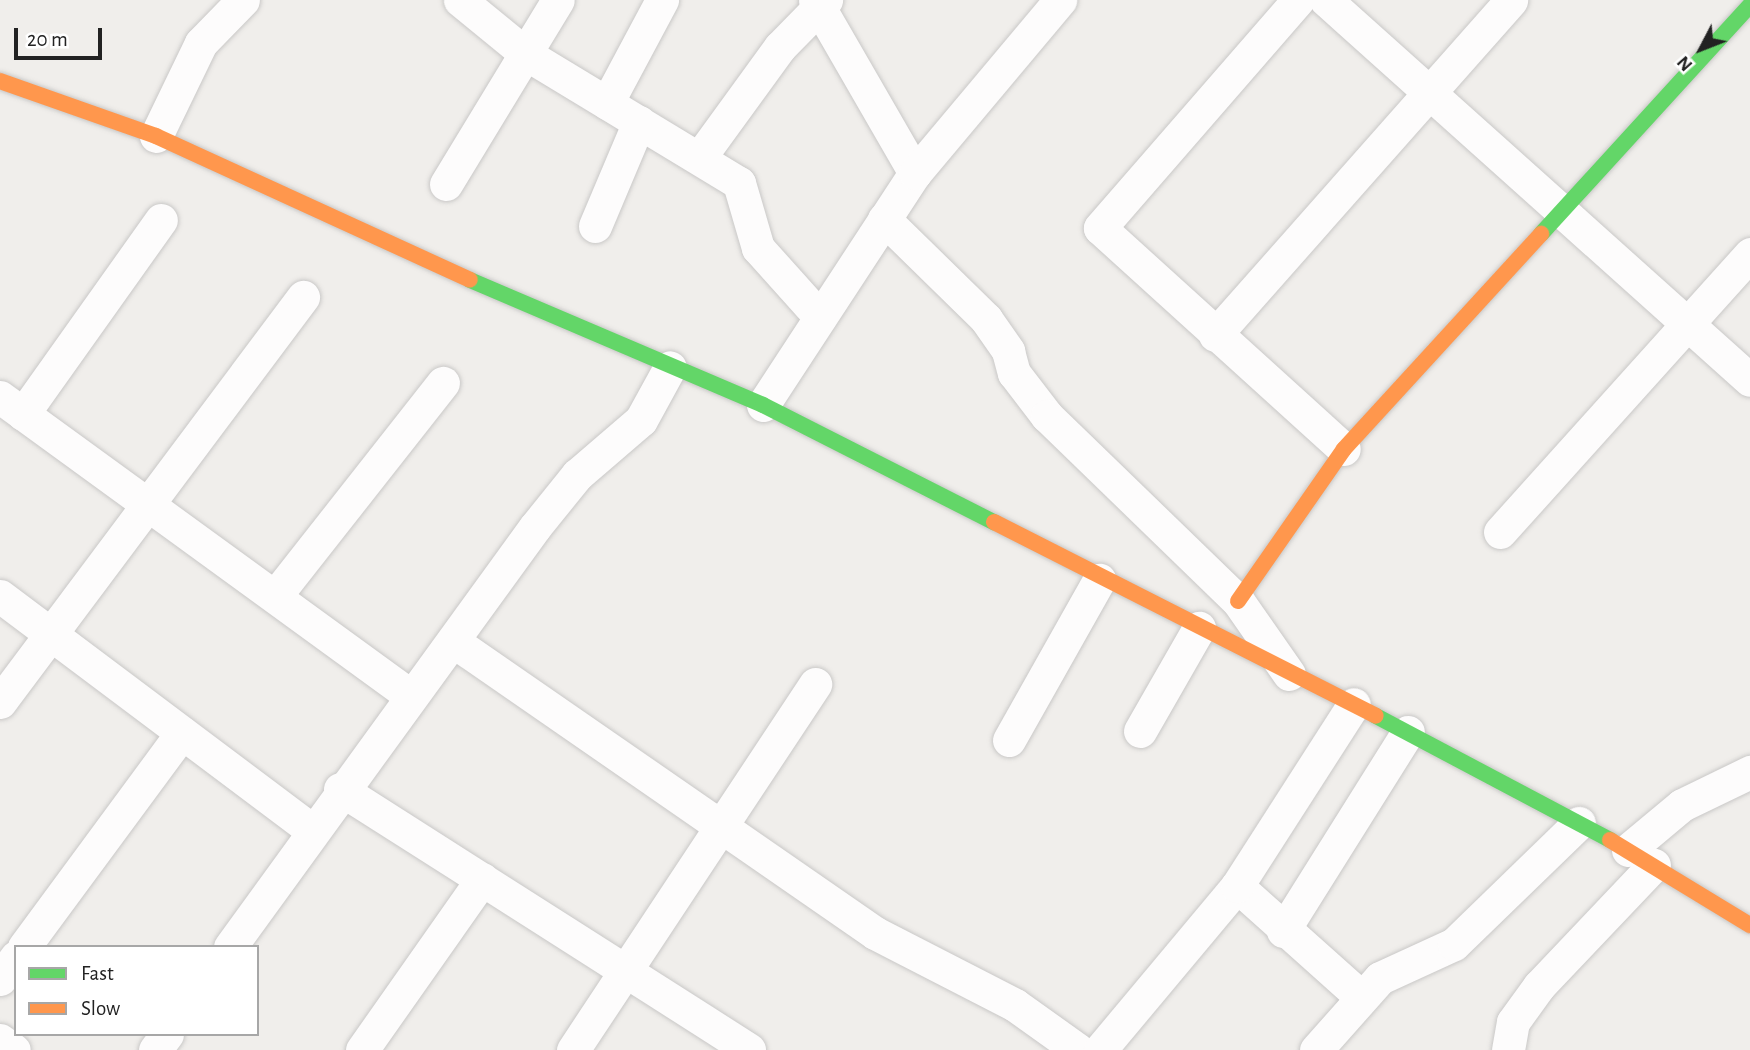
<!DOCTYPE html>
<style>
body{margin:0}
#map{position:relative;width:1750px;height:1050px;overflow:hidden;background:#f0eeeb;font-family:"Alegreya Sans",sans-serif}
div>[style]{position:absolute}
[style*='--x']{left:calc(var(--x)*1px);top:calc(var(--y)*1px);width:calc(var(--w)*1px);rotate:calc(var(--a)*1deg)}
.roads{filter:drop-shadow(0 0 2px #c9c8c7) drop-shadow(0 0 2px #c9c8c7)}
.street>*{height:33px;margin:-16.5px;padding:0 16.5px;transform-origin:16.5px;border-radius:16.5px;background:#fdfcfc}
.fast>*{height:16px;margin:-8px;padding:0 8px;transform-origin:8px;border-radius:8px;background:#63d668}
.slow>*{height:16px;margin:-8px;padding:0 8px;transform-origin:8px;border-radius:8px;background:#ff974d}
span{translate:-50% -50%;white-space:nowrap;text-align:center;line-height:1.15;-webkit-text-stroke:6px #fff;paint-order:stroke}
.legend{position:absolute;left:14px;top:945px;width:245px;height:91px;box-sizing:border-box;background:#fff;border:2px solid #a7a7a7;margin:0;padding:9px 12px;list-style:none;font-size:21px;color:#222}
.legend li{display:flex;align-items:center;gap:14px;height:35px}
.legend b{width:35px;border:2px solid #a7a7a7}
.north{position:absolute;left:1666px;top:14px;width:70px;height:70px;-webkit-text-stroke:5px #fff;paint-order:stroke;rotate:228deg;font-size:19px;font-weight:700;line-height:28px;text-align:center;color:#222}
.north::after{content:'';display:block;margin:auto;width:24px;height:32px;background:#222;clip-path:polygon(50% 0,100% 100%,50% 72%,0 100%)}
.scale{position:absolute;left:14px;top:28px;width:88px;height:32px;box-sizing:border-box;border:4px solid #222;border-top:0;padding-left:9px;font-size:21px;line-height:24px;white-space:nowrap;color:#222;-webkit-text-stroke:5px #fff;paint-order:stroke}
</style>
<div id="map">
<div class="roads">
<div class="street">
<div style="--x:460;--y:0;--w:85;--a:39.3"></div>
<div style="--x:526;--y:54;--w:249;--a:31.2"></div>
<div style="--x:739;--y:183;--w:68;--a:73.7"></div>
<div style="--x:758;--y:248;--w:93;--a:48.1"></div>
<div style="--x:815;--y:0;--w:200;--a:60"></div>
<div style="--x:1298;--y:0;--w:302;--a:131"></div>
<div style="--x:1100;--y:228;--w:329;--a:42.2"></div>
<div style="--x:1326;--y:0;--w:569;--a:41.87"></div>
<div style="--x:607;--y:103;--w:117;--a:-61.9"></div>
<div style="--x:156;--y:136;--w:103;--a:-64.2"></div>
<div style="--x:201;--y:43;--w:60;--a:-45.7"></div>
<div style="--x:700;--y:157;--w:136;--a:-54"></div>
<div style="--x:780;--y:47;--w:66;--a:-45.6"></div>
<div style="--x:446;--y:184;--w:215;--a:-58.7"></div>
<div style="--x:884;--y:219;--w:143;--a:44.4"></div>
<div style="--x:986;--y:319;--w:39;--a:55"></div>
<div style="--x:1008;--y:351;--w:23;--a:75"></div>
<div style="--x:1014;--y:373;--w:54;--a:52.5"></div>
<div style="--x:1047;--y:416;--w:266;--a:44.1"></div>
<div style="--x:1238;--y:601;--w:89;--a:55.1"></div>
<div style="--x:595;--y:226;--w:113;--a:-67.1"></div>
<div style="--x:1215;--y:335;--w:447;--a:-48.5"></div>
<div style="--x:0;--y:397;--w:508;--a:36.04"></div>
<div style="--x:763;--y:405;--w:277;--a:-56.8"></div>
<div style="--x:915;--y:173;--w:226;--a:-50"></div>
<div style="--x:23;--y:414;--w:238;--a:-54.6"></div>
<div style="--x:1500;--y:532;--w:374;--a:-48"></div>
<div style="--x:276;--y:595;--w:270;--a:-51.8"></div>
<div style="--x:0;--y:596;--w:391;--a:36.9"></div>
<div style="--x:453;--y:641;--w:513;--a:34.68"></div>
<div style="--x:875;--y:933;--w:157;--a:27.2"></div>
<div style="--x:1015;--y:1005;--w:77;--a:35.5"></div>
<div style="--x:0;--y:702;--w:506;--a:-53.2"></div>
<div style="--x:1140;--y:731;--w:119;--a:-60.2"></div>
<div style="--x:1009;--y:740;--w:184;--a:-60.6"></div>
<div style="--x:340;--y:789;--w:485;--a:32.5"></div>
<div style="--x:1628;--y:850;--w:70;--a:-39.8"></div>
<div style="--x:1682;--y:805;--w:76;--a:-25.9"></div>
<div style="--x:1237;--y:886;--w:166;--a:41.8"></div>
<div style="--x:1283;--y:931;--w:235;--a:-57.9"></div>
<div style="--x:24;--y:947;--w:266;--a:-53.6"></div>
<div style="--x:230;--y:947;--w:519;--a:-54.01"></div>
<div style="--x:535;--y:527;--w:67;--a:-51.1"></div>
<div style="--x:577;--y:475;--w:84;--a:-40.7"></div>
<div style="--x:641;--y:420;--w:60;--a:-61.3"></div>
<div style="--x:0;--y:979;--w:27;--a:-54"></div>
<div style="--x:0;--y:1040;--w:17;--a:36"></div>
<div style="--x:155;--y:1050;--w:20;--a:-53"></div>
<div style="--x:362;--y:1050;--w:209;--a:-54.9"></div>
<div style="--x:573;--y:1050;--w:439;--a:-56.5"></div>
<div style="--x:1100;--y:1050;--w:214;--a:-50.1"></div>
<div style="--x:1237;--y:886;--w:216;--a:-57.3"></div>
<div style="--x:1316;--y:1050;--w:96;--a:-48.4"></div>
<div style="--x:1380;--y:978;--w:81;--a:-24.7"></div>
<div style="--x:1454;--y:944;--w:174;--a:-44.1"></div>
<div style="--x:1508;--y:1050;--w:28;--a:-80"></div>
<div style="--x:1513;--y:1022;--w:44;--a:-54.2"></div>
<div style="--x:1539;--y:986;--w:167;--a:-46.5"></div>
</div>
<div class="fast">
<div style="--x:1541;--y:234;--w:310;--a:-47.6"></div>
<div style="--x:470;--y:280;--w:319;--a:23.1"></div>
<div style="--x:763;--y:405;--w:259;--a:26.9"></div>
<div style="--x:1376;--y:716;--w:265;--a:27.9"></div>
</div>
<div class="slow">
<div style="--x:0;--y:81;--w:165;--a:19.4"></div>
<div style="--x:156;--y:136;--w:345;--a:24.6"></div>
<div style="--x:994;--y:522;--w:428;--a:26.9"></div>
<div style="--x:1238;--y:601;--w:185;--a:-55.1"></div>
<div style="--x:1344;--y:449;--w:292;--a:-47.5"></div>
<div style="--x:1610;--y:840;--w:164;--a:31.3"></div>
</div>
</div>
<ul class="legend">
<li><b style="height:9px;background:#63d668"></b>Fast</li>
<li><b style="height:9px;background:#ff974d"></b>Slow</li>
</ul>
<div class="north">N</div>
<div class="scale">20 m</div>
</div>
